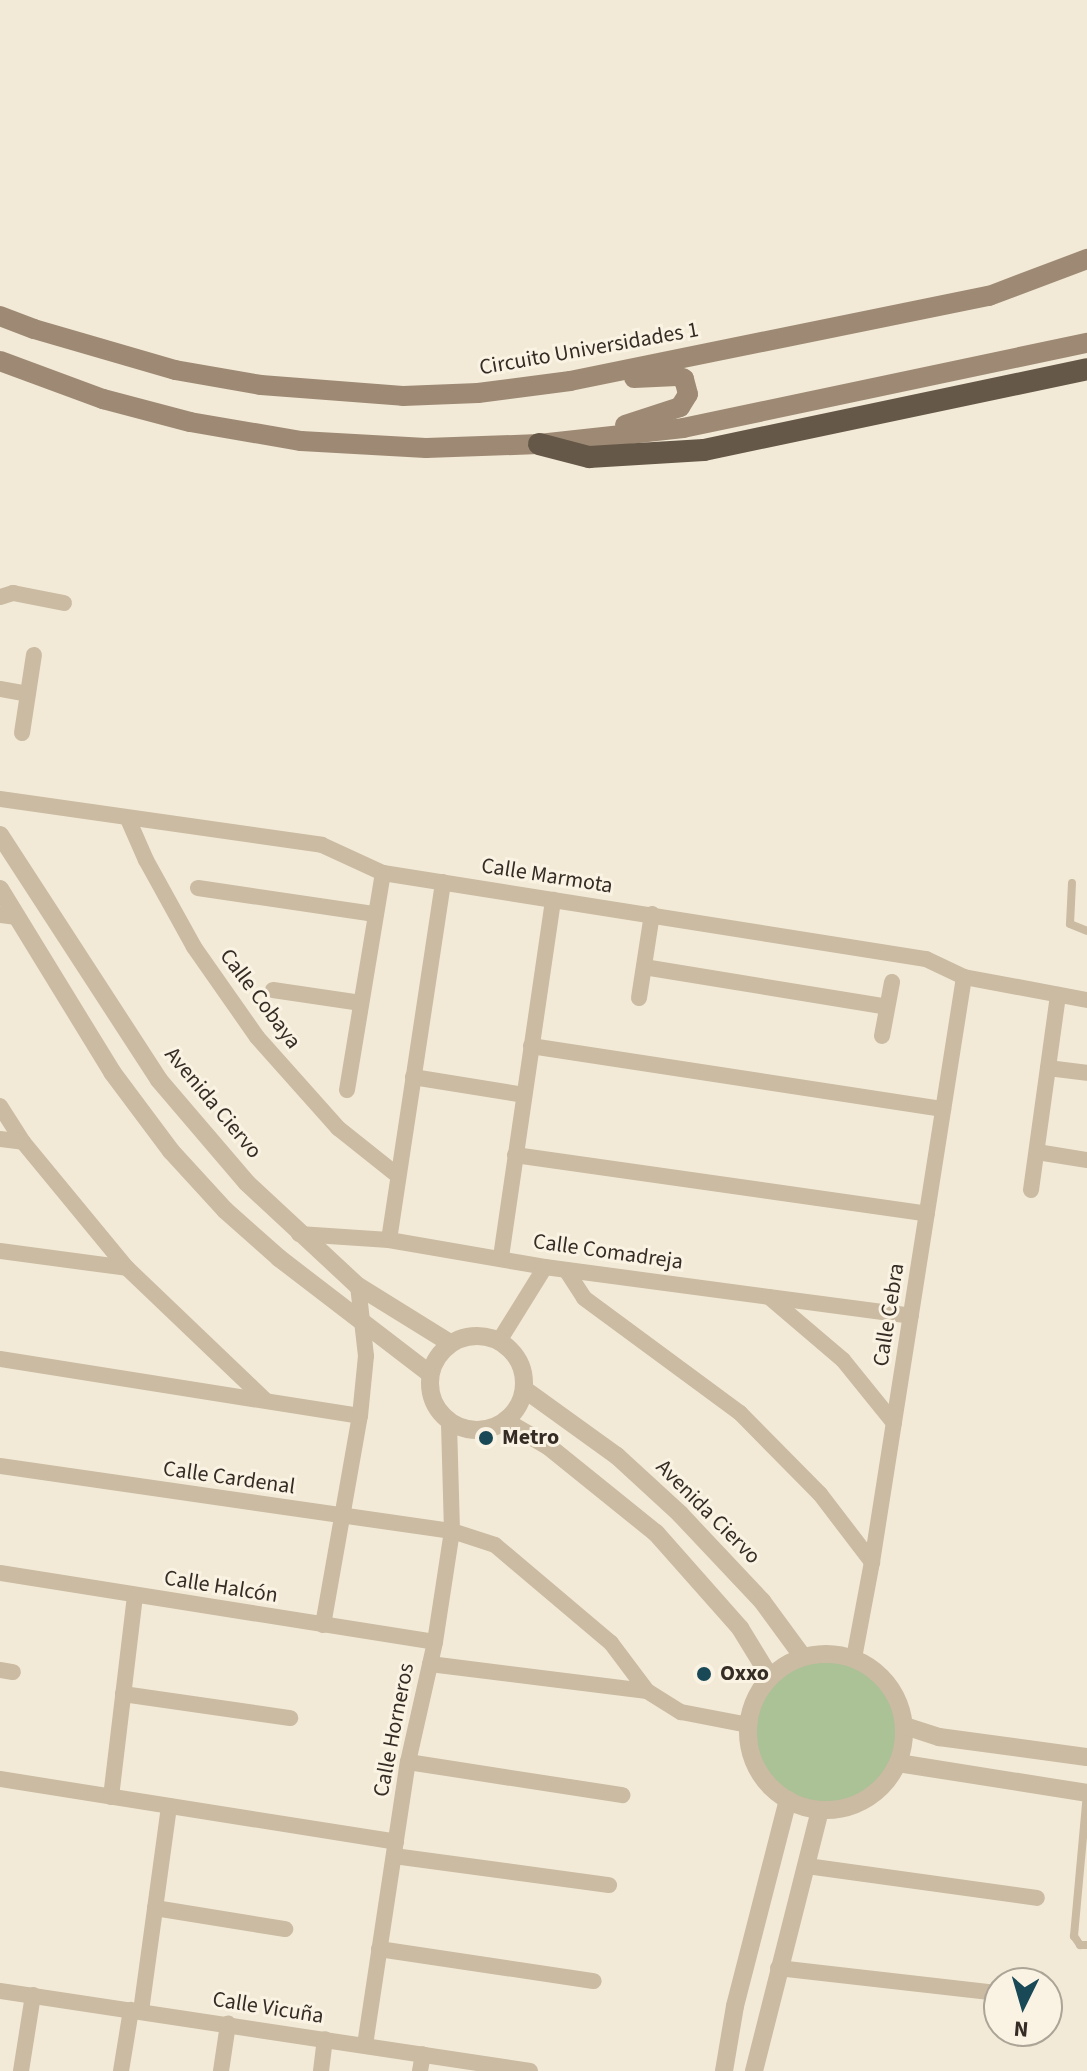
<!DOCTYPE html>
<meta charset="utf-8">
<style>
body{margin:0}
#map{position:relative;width:1087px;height:2071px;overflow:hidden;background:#f2ead7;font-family:"Source Sans 3",sans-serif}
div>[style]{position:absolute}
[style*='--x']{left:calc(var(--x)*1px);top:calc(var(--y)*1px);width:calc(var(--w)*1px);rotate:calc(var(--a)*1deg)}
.green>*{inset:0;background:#abc196}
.round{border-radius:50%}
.service>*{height:8px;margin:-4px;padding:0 4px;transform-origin:4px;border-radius:4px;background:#cabba2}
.minor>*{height:16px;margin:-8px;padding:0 8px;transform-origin:8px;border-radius:8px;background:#cabba2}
.tertiary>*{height:18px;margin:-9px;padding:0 9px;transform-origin:9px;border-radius:9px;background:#cabba2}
.tertiary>.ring{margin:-9px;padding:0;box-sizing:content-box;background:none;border:18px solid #cabba2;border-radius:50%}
.secondary>*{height:20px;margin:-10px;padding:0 10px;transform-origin:10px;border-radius:10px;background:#9e8a74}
.trunk>*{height:22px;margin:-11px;padding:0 11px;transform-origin:11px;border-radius:11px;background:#665848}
.dots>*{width:22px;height:22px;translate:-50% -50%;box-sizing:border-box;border:4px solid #faf3e3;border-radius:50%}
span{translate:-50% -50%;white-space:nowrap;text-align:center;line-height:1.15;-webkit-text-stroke:6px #faf3e3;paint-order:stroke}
.street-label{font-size:22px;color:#352d25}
.poi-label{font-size:22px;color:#352d25;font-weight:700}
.left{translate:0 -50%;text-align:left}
.north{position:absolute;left:983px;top:1967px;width:80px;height:80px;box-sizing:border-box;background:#faf3e3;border:2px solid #aba497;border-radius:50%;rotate:185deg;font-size:22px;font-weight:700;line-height:32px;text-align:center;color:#352d25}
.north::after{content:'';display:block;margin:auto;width:28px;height:36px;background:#194957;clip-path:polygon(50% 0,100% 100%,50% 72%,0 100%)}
</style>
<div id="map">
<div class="green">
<div class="round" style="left:750px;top:1656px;width:152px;height:152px"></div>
</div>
<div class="service">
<div style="--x:1072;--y:883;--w:41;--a:92.8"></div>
<div style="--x:1070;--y:924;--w:18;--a:22"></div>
<div style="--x:1087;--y:1793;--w:144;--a:95.2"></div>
<div style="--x:1074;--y:1936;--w:11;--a:56"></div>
<div style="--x:1080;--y:1945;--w:7;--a:0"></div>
</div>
<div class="minor">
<div style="--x:0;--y:597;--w:14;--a:-17"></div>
<div style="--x:13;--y:593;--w:52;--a:11.1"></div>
<div style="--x:0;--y:689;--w:28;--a:10"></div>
<div style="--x:22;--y:733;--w:79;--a:-81.3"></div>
<div style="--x:0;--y:799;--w:325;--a:8.1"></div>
<div style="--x:322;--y:845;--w:67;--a:24.7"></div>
<div style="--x:383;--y:873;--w:550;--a:9"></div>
<div style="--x:926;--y:959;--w:42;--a:25.3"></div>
<div style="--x:964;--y:977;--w:125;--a:10.6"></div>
<div style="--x:128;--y:819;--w:45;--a:66.3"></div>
<div style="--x:146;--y:860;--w:99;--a:61.1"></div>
<div style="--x:194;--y:947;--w:110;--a:55"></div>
<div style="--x:257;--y:1037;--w:122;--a:48.3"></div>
<div style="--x:338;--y:1128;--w:75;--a:38.5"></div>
<div style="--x:198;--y:888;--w:179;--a:8.4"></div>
<div style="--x:0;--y:915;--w:17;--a:7"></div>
<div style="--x:644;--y:967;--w:246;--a:9.3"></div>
<div style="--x:273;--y:990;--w:89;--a:8.4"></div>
<div style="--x:639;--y:998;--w:85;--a:-81.2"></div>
<div style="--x:882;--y:1036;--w:55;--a:-79.5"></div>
<div style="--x:531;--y:1046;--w:417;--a:8.7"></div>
<div style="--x:1048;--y:1068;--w:39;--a:7"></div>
<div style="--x:413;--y:1077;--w:112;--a:9.2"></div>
<div style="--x:347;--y:1090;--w:220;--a:-80.6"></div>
<div style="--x:0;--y:1106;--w:43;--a:57.4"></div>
<div style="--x:23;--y:1142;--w:163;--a:50.5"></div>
<div style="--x:127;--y:1268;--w:191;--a:43.7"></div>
<div style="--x:0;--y:1139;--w:23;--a:7"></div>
<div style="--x:1037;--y:1152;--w:51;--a:9.1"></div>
<div style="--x:515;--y:1155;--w:416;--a:8.1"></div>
<div style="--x:1031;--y:1190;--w:197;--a:-82.1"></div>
<div style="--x:299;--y:1234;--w:90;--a:3.8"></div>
<div style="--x:389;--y:1240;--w:158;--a:9.8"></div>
<div style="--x:545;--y:1267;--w:369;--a:7.6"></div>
<div style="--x:389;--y:1240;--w:362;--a:-81.4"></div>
<div style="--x:0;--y:1251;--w:128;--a:7.6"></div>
<div style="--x:501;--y:1257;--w:361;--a:-81.7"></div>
<div style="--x:566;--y:1270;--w:33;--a:57"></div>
<div style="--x:584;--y:1298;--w:194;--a:36.4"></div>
<div style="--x:740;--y:1413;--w:114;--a:45.4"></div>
<div style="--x:820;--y:1494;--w:86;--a:52.6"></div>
<div style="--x:769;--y:1297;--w:97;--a:40.4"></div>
<div style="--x:843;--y:1360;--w:81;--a:51"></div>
<div style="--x:499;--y:1341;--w:87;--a:-58.1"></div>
<div style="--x:0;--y:1359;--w:364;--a:9"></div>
<div style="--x:0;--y:1466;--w:457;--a:8.2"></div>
<div style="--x:452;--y:1531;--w:45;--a:18"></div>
<div style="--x:495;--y:1545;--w:152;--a:40.2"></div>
<div style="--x:611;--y:1643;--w:60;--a:53.1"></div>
<div style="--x:0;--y:1573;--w:440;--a:9"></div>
<div style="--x:323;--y:1625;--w:212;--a:-80"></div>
<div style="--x:360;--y:1416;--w:60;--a:-84.3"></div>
<div style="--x:366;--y:1356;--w:70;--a:-96.5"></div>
<div style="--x:854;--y:1658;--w:98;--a:-79.4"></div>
<div style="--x:872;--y:1562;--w:592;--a:-81.06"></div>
<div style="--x:430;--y:1664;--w:219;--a:7.1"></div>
<div style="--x:647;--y:1691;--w:40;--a:32"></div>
<div style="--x:681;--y:1712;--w:68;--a:11"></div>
<div style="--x:0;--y:1670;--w:13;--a:9"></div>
<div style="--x:123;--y:1694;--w:169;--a:8.2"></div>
<div style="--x:408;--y:1762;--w:217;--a:8.8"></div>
<div style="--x:0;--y:1779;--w:401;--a:9"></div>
<div style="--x:111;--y:1797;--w:203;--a:-83.2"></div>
<div style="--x:394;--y:1856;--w:217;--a:7.7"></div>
<div style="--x:807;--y:1866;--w:232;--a:7.9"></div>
<div style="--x:155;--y:1908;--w:132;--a:9.2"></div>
<div style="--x:379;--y:1949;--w:217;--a:8.5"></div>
<div style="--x:778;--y:1968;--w:222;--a:6.5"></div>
<div style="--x:0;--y:1991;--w:536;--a:8.58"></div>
<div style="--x:141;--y:2011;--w:207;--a:-82.2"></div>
<div style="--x:365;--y:2045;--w:286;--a:-81.4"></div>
<div style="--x:408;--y:1762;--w:123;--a:-77.3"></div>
<div style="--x:435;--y:1642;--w:112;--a:-81.3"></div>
<div style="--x:452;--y:1531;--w:109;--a:-91.6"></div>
<div style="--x:21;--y:2071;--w:77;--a:-81"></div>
<div style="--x:121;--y:2071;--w:62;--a:-80.7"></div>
<div style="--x:221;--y:2071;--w:48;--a:-81.5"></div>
<div style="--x:321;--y:2071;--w:32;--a:-83"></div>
<div style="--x:420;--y:2071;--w:17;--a:-80"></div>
</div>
<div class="tertiary">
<div style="--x:0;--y:835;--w:292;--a:57"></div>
<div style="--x:159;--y:1080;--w:135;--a:49.5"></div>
<div style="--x:247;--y:1183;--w:151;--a:42.9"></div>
<div style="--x:358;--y:1286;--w:108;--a:31.8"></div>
<div style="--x:0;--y:889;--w:215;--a:58.5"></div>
<div style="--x:112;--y:1072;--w:99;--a:53.2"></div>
<div style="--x:171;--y:1151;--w:80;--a:47.5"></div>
<div style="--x:225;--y:1210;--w:72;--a:41.6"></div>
<div style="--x:279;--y:1258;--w:190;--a:37.5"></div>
<div class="ring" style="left:430px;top:1336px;width:76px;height:76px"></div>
<div style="--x:524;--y:1389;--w:115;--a:35.8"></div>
<div style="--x:617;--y:1456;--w:86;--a:42.6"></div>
<div style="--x:680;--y:1514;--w:120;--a:46.7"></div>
<div style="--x:762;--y:1601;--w:69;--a:53.8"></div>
<div style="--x:505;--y:1421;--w:50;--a:30.2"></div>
<div style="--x:548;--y:1446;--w:139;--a:38.9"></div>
<div style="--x:656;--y:1533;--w:127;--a:48.5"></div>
<div style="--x:740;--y:1628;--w:57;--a:58.5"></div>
<div class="ring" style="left:748px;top:1654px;width:138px;height:138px"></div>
<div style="--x:905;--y:1726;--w:36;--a:18"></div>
<div style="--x:939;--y:1737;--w:149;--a:7.7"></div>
<div style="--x:898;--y:1763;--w:191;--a:9"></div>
<div style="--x:724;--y:2071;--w:66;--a:-80.4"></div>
<div style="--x:735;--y:2006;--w:213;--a:-75.6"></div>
<div style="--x:754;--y:2071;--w:269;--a:-75.8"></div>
</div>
<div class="secondary">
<div style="--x:0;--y:316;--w:36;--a:21"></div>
<div style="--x:34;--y:329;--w:147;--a:16.2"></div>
<div style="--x:175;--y:370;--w:87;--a:9.9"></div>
<div style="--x:261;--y:385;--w:142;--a:4.4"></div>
<div style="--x:403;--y:396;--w:75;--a:-2.3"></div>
<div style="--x:478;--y:393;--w:93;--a:-7.4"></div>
<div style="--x:570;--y:381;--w:428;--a:-11.5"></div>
<div style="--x:989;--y:296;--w:105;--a:-20.7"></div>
<div style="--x:0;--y:361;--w:110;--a:20.3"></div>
<div style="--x:103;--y:399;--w:90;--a:14.8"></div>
<div style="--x:190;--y:422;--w:113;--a:9.7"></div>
<div style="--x:301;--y:441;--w:125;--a:3.2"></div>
<div style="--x:426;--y:448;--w:113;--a:-2"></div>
<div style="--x:539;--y:444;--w:145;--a:-6.3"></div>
<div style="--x:683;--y:428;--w:413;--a:-11.9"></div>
<div style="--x:625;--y:425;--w:58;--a:-18.1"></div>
<div style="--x:680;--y:407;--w:15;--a:-58"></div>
<div style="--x:688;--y:394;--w:16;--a:-105"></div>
<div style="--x:684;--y:379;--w:8;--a:-157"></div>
<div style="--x:677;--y:376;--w:43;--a:177.3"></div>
</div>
<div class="trunk">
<div style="--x:539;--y:444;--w:52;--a:14.6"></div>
<div style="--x:589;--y:457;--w:115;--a:-3.5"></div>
<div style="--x:704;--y:450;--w:391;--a:-11.9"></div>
</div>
<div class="dots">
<div style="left:486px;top:1438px;background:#194957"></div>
<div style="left:704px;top:1674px;background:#194957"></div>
</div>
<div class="street-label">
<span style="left:589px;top:349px;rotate:-10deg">Circuito Universidades 1</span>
<span style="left:547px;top:876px;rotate:9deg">Calle Marmota</span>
<span style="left:260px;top:999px;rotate:53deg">Calle Cobaya</span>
<span style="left:213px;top:1103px;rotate:50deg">Avenida Ciervo</span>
<span style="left:608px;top:1252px;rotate:8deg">Calle Comadreja</span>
<span style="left:889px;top:1315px;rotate:-81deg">Calle Cebra</span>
<span style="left:229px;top:1478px;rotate:8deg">Calle Cardenal</span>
<span style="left:708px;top:1512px;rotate:45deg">Avenida Ciervo</span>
<span style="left:221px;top:1587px;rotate:9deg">Calle Halcón</span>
<span style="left:394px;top:1730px;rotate:-79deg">Calle Horneros</span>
<span style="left:268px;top:2008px;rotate:9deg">Calle Vicuña</span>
</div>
<div class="poi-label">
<span class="left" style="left:502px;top:1438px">Metro</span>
<span class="left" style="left:720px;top:1674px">Oxxo</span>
</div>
<div class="north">N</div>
</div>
